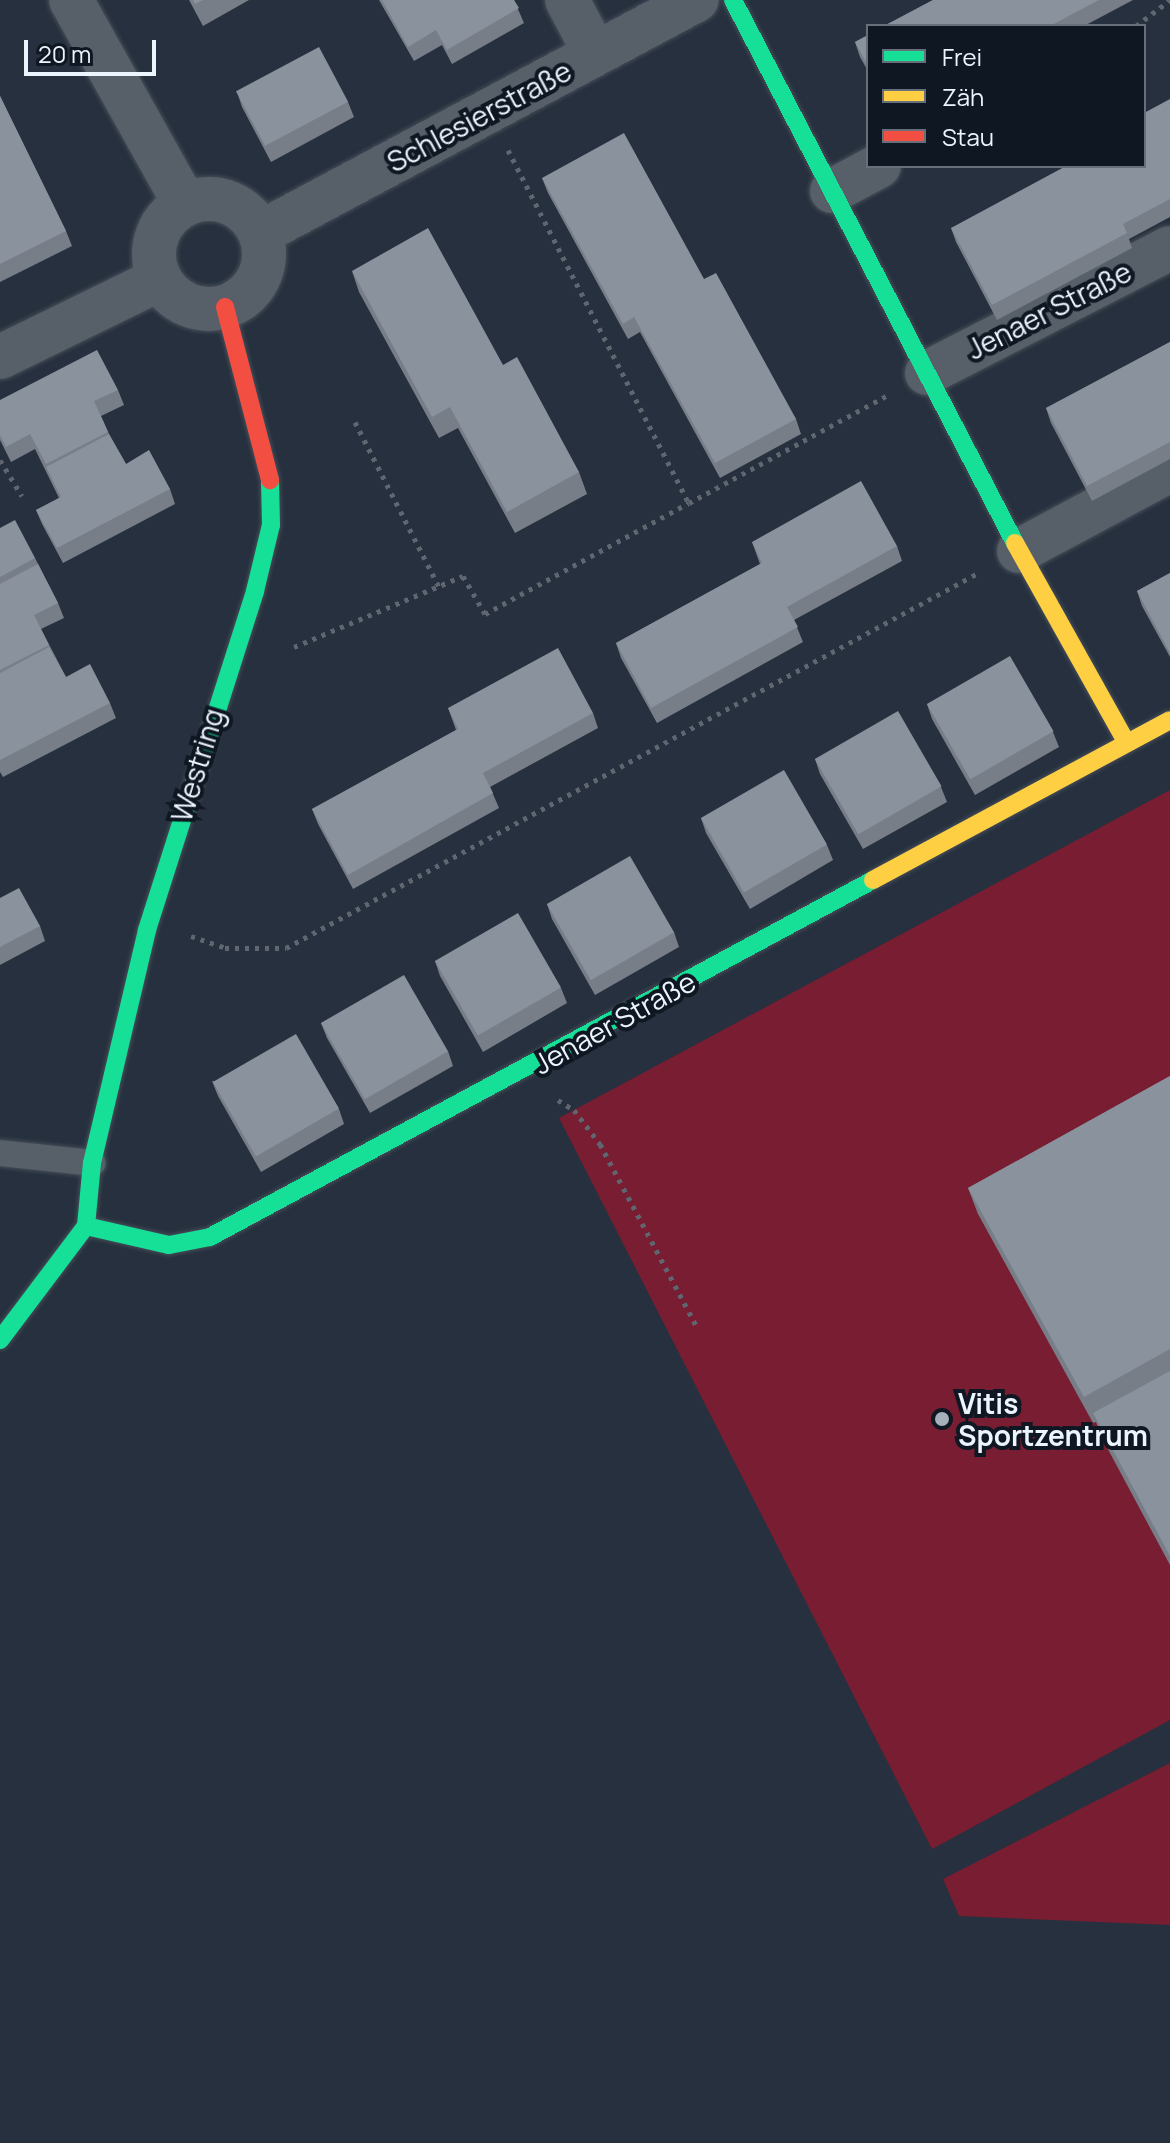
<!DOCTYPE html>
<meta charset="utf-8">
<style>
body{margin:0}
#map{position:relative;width:1170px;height:2143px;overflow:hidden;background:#26303e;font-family:Manrope,sans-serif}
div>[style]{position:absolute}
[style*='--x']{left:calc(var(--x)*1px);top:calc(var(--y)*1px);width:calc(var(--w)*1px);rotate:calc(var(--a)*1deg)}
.green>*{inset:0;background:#781d32}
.path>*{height:5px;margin-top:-2.5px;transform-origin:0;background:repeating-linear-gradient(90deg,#5f6670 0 4px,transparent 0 10px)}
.roads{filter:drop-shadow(0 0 2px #454d58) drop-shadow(0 0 2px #454d58)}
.lane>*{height:26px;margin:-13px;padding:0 13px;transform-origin:13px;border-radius:13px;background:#575f69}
.street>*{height:44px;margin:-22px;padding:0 22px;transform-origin:22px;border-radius:22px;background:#575f69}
.street>.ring{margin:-22px;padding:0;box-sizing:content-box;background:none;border:44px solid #575f69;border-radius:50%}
.fast>*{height:18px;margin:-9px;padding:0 9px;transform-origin:9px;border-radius:9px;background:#16e098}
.slow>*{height:18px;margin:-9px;padding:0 9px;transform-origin:9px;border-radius:9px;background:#ffcf43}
.jam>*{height:18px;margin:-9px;padding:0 9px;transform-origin:9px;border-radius:9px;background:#f24e42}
.wall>*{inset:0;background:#777e88}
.building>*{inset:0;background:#8a929e;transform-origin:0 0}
.dots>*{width:22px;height:22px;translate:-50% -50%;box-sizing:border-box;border:4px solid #0e1722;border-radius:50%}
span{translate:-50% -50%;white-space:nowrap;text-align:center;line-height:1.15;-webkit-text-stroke:8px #0e1722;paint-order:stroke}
.street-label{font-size:28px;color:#ecf4fe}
.poi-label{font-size:28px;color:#ecf4fe;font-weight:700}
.left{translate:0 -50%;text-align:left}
.legend{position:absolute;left:866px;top:24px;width:280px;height:144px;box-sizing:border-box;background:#0e1722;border:2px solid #676f7a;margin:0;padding:10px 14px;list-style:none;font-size:24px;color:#ecf4fe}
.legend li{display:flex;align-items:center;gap:16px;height:40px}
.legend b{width:40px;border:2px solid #676f7a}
.scale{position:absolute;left:24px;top:40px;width:132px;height:36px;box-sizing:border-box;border:4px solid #ecf4fe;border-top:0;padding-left:10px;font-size:24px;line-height:28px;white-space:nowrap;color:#ecf4fe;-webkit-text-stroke:6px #0e1722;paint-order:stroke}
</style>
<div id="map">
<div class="green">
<div style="clip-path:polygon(1170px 790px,1170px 1720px,932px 1849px,559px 1118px)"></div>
<div style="clip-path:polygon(1170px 1763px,1170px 1925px,959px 1916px,943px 1879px)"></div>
</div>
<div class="path">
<div style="--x:1136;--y:26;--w:43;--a:-37.4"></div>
<div style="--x:508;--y:150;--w:397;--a:62.9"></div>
<div style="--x:689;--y:503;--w:226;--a:-28.5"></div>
<div style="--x:355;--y:422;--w:185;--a:63"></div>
<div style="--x:0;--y:460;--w:42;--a:58.6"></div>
<div style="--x:294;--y:647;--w:183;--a:-22.8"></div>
<div style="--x:463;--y:576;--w:44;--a:59.9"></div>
<div style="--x:485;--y:614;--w:232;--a:-28.6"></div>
<div style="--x:191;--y:936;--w:36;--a:19"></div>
<div style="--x:225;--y:948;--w:61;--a:0"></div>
<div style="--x:286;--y:948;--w:789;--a:-28.45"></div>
<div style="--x:558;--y:1100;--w:19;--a:32"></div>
<div style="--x:574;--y:1110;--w:43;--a:52.6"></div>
<div style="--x:600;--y:1144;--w:205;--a:62.1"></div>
</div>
<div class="roads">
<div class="lane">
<div style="--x:0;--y:1153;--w:93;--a:6.2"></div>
</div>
<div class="street">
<div style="--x:71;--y:0;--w:234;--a:60.8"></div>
<div style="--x:567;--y:0;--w:60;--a:62.2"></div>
<div style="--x:832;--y:191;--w:53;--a:-28"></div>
<div class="ring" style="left:154px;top:199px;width:66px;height:66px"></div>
<div style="--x:260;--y:233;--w:495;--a:-28.1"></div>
<div style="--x:0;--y:357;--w:178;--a:-26"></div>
<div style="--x:927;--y:373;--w:273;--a:-27.2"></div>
<div style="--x:1019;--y:551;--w:171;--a:-28.2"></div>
</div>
<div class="fast">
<div style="--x:733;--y:0;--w:612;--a:62.56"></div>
<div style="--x:86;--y:1226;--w:85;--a:12.9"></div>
<div style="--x:169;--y:1245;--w:42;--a:-11"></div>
<div style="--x:210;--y:1237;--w:753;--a:-28.3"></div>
<div style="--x:0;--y:1340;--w:143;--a:-53"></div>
<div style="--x:86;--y:1226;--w:63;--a:-84.6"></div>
<div style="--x:92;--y:1163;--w:239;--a:-76.7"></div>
<div style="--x:147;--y:930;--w:356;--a:-72.3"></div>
<div style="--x:255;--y:591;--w:68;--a:-76.4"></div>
<div style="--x:271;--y:525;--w:45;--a:-91.3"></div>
</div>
<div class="slow">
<div style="--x:1015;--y:543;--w:228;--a:60.8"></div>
<div style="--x:873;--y:880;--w:337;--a:-28.3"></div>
</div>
<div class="jam">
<div style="--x:225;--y:307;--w:179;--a:75.4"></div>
</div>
</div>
<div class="wall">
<div style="clip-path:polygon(189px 0,249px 0,203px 26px)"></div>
<div style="clip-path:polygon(379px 0,514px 0,524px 23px,452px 64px,442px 45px,414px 61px)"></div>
<div style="clip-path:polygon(933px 0,1133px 0,1084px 26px,884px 26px)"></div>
<div style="clip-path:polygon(868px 35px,868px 71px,860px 57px,855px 42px)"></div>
<div style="clip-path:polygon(237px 92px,348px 102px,354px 117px,271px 162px,242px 107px)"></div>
<div style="clip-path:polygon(0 96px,66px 231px,72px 246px,0 282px)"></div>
<div style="clip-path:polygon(1170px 99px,1170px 217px,1129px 239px,1132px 248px,997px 320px,956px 242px,951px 228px,1144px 166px)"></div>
<div style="clip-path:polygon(542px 178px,704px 279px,796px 419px,801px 434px,720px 478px,640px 332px,628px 339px,548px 193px)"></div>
<div style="clip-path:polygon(352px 271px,503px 365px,579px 472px,587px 494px,515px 533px,458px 428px,439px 438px,359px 292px)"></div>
<div style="clip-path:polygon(1170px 342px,1170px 459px,1092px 501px,1051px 423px,1046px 408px)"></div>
<div style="clip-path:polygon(118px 390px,124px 405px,101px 416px,110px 436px,126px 464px,170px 489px,175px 504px,63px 563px,42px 524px,36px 510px,59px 498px,35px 449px,11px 462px,0 440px,0 400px)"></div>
<div style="clip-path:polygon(0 528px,35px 558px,58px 603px,64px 618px,41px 629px,66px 677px,110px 703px,116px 718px,3px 777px,0 772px)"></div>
<div style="clip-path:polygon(752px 542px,897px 546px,902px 561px,794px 620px,803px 642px,657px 723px,621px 658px,616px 643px,760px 564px)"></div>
<div style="clip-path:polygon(1170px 573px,1170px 657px,1142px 606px,1137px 591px)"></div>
<div style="clip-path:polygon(927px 704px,1053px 732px,1059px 747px,975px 795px,932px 719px)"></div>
<div style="clip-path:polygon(448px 708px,593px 713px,598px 728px,490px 787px,499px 808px,353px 889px,318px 824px,312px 809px,456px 730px)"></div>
<div style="clip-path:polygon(815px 759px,941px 787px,947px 802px,863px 849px,820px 774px)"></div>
<div style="clip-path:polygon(701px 818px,827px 845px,833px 860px,750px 909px,706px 833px)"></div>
<div style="clip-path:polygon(0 898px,40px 926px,45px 941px,0 965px)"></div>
<div style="clip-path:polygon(547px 904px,674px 932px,679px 947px,595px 995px,552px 919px)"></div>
<div style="clip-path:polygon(435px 961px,561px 988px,567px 1003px,483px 1052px,440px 976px)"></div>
<div style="clip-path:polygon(321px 1023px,448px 1051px,453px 1066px,370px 1113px,327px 1038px)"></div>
<div style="clip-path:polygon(1170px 1076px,1170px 1565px,1103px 1440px,1096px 1422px,1093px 1423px,978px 1214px,968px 1188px)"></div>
<div style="clip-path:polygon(212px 1081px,339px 1109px,344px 1124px,261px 1172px,218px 1096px)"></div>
</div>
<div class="building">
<div style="clip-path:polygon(193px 0,203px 0,195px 4px)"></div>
<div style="clip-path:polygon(382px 0,514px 0,519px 8px,447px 50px,436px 30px,408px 47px)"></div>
<div style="clip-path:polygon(933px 0,1099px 0,1050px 26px,884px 26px)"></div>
<div style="clip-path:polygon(868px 35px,868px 66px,855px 42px)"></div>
<div style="left:319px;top:47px;width:62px;height:94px;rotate:62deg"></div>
<div style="clip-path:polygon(0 96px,66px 231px,0 264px)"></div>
<div style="clip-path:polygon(1170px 99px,1170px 199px,1123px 224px,1127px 233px,992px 305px,951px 228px,1066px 166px,1144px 166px,1144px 113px)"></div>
<div style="clip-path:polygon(624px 133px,704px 279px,716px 273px,796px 419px,715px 463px,634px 317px,623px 324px,542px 178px)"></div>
<div style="clip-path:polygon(428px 228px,503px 365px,517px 357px,579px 472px,507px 512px,450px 407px,432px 417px,352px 271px)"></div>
<div style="clip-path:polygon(1170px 342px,1170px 442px,1087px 486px,1046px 408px)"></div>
<div style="clip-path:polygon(97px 350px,118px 390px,94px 401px,108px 432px,46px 464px,30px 434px,6px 447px,0 435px,0 400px)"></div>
<div style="clip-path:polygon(109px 434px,126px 464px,149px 450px,170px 489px,57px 548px,36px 510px,61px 497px,46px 467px)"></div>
<div style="clip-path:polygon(861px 481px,897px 546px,787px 607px,798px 627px,651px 708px,616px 643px,762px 563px,752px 542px)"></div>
<div style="clip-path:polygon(15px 520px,35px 558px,0 577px,0 528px)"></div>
<div style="clip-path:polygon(38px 564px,58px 603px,34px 615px,49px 645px,0 670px,0 584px)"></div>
<div style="clip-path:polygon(1170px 573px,1170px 653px,1137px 591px)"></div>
<div style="clip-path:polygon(49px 647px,66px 677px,90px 664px,110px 703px,0 760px,0 673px)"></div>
<div style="clip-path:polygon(558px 648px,593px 713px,483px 773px,493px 793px,348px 875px,312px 809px,458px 729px,448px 708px)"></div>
<div style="left:1010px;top:656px;width:87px;height:96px;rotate:60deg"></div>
<div style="left:898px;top:711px;width:87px;height:96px;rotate:60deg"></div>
<div style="left:784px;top:770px;width:86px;height:96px;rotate:60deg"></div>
<div style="left:630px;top:856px;width:88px;height:96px;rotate:60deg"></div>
<div style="clip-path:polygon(19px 888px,40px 926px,0 947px,0 898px)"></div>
<div style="left:518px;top:913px;width:86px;height:96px;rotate:60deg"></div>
<div style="left:404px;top:975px;width:88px;height:96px;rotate:60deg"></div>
<div style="left:296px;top:1034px;width:86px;height:96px;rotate:60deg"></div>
<div style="clip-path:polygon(1170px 1076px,1170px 1349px,1084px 1397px,968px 1188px)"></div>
<div style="clip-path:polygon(1170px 1371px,1170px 1556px,1093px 1413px)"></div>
</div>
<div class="dots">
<div style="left:942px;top:1419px;background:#a7afbb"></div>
</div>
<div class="street-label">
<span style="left:479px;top:116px;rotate:-28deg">Schlesierstraße</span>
<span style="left:1049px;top:310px;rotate:-27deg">Jenaer Straße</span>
<span style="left:197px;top:765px;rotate:-73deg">Westring</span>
<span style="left:614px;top:1022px;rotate:-29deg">Jenaer Straße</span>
</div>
<div class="poi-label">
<span class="left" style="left:958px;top:1419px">Vitis<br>Sportzentrum</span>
</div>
<ul class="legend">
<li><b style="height:10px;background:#16e098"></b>Frei</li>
<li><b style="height:10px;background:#ffcf43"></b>Zäh</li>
<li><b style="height:10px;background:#f24e42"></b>Stau</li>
</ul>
<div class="scale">20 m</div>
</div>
